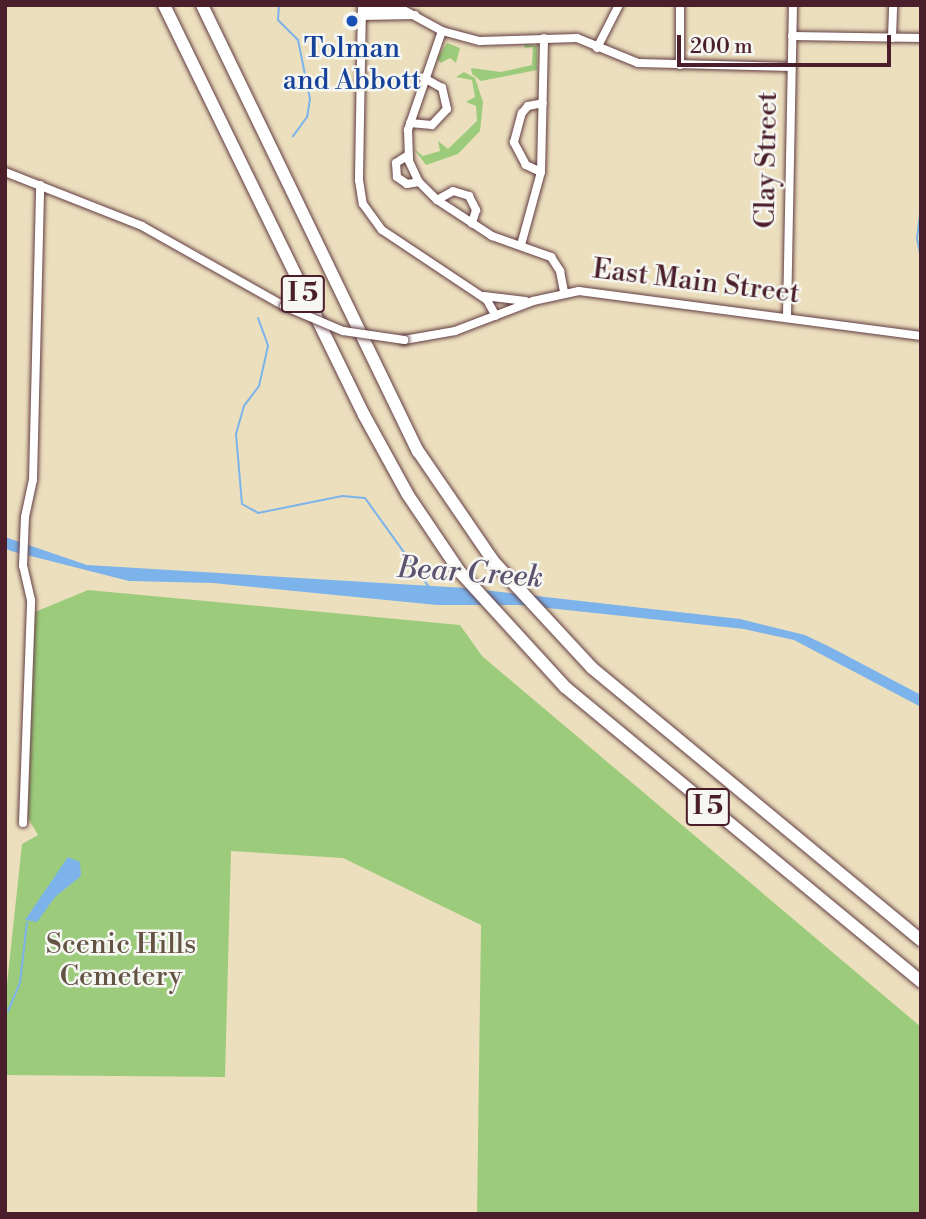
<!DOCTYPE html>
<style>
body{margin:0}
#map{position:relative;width:926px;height:1219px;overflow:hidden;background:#ecdfbe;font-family:"Libre Bodoni",serif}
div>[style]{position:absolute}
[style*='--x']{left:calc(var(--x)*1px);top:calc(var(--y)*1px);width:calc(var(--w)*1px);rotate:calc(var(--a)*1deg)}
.green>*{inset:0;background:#9ccc7b}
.water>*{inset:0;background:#7cb3eb}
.stream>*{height:2px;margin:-1px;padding:0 1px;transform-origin:1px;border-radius:1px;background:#7cb3eb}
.roads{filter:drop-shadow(0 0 2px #623c41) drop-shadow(0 0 2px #623c41)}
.minor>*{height:8px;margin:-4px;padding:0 4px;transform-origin:4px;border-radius:4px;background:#fff}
.highway>*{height:12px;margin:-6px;padding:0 6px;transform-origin:6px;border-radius:6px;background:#fff}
.bridges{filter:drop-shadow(0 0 2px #623c41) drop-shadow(0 0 2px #623c41)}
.minor-bridge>*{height:8px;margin:-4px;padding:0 4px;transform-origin:4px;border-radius:4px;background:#fff}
.dots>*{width:19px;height:19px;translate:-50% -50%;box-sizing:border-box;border:4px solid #f6f6f2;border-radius:50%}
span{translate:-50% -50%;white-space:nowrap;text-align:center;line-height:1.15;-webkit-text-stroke:5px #f6f6f2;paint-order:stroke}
.shield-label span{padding:2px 5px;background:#f6f6f2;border:2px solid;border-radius:5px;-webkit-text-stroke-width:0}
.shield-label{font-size:26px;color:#4a1f2b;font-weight:700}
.transit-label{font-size:28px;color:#164399}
.street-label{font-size:28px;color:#4a1f2b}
.park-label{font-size:28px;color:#635343}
.water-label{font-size:30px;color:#5c536e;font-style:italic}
.frame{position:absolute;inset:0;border:7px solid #4a1f2b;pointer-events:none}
.scale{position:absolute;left:677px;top:35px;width:214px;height:32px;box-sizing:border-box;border:4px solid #4a1f2b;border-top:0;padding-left:9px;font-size:21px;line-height:24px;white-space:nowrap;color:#4a1f2b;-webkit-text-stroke:5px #f6f6f2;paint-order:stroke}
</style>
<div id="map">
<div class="green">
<div style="clip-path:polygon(447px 43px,460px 48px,456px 63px,450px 58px,441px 63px,437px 59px)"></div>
<div style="clip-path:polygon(524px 44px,537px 46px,537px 70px,481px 81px,472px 74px,471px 68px,501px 72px,532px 65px,533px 47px,525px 48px)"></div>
<div style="clip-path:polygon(464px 72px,475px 78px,483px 102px,480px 131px,458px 154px,426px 165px,414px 149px,423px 156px,440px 151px,438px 141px,448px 149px,477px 121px,476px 106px,466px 102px,475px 97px,472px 80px,456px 77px)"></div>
<div style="clip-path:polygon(88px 590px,460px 625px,482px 656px,921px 1027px,921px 1214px,477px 1214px,481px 925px,343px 858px,231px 851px,225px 1077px,5px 1075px,5px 1003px,22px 844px,38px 835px,28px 818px,35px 612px)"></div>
</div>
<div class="water">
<div style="clip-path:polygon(5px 537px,87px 565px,465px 588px,740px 619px,805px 635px,832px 648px,921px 695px,921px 707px,794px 640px,744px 629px,520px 605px,437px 605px,213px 583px,129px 581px,11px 551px,5px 548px)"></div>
<div style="clip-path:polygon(68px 857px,80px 862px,81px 876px,55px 897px,37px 922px,25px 920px)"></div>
</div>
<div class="stream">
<div style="--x:279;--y:5;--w:15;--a:94"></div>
<div style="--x:278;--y:20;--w:28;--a:45"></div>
<div style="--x:298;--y:40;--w:60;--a:78.5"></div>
<div style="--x:310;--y:99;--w:18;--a:99"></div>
<div style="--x:307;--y:117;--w:24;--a:126"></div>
<div style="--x:921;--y:206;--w:32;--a:97"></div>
<div style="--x:917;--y:238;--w:21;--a:79"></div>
<div style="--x:258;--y:318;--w:30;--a:70"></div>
<div style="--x:268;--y:346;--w:41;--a:102.7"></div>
<div style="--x:259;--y:386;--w:25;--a:127"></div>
<div style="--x:244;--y:406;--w:29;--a:106"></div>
<div style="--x:236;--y:434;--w:70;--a:85.1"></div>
<div style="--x:242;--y:504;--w:18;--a:29"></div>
<div style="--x:258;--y:513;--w:86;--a:-11.4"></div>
<div style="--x:342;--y:496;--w:23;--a:5"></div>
<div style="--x:365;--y:498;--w:110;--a:54.3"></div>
<div style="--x:8;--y:1011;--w:30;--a:-67"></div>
<div style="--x:20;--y:983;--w:61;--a:-83.5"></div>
</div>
<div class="roads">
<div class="minor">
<div style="--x:362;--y:5;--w:175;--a:91"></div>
<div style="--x:359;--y:180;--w:24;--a:81"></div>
<div style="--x:363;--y:204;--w:32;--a:54"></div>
<div style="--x:382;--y:230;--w:126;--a:33.7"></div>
<div style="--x:487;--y:300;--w:18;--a:61"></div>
<div style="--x:362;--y:8;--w:38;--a:0"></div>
<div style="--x:400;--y:8;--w:48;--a:28.7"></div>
<div style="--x:442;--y:31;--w:39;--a:15"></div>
<div style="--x:480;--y:41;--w:97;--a:-1.8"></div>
<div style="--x:577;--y:38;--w:66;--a:22.3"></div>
<div style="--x:638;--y:63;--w:153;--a:1.5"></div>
<div style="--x:361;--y:16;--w:54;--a:-1.1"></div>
<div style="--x:442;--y:31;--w:105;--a:109"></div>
<div style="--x:408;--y:130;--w:31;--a:88"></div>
<div style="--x:409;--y:161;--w:23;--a:65"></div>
<div style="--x:419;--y:182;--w:25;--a:45"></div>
<div style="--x:437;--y:200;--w:66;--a:33.2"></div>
<div style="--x:492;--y:236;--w:63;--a:19.6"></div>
<div style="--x:551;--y:257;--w:17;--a:57"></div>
<div style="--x:560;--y:271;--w:21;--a:79"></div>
<div style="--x:792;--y:36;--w:129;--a:0.9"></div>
<div style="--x:892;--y:38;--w:33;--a:-88"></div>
<div style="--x:597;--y:48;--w:48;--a:-62.9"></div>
<div style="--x:680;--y:65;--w:60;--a:-90"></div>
<div style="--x:410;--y:123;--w:22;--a:5"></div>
<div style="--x:432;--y:125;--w:22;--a:-47"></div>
<div style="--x:447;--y:109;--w:22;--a:-103"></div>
<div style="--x:442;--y:88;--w:21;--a:-151"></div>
<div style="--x:407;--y:156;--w:13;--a:148"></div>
<div style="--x:396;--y:163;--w:14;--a:86"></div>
<div style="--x:397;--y:177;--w:12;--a:35"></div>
<div style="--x:407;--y:184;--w:12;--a:-9"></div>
<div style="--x:5;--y:172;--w:147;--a:21.5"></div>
<div style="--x:142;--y:226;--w:163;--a:29.4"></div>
<div style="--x:541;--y:172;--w:17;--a:-155"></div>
<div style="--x:526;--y:165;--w:26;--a:-118"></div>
<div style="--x:514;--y:142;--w:30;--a:-75"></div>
<div style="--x:522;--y:113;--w:9;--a:-49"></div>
<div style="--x:528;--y:106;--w:15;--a:-11"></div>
<div style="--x:437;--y:200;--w:18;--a:-29"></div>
<div style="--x:453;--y:191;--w:17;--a:17"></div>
<div style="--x:469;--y:196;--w:16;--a:63"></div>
<div style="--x:476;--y:210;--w:14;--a:107"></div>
<div style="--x:521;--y:245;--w:76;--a:-74.7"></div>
<div style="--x:541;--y:172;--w:134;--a:-88.7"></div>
<div style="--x:484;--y:296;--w:42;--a:6.8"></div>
<div style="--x:787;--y:316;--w:311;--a:-88.9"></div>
<div style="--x:404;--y:340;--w:52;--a:-10"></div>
<div style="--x:455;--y:331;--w:84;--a:-21"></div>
<div style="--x:533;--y:301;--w:47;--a:-12.3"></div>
<div style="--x:579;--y:291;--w:345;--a:7.5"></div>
<div style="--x:23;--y:823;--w:223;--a:-87.9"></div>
<div style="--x:31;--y:600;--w:35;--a:-103"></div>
<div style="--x:23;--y:566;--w:49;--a:-87.7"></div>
<div style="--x:25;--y:517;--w:38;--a:-78"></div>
<div style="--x:33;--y:480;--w:295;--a:-88.6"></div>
</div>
<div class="highway">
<div style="--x:164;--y:5;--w:456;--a:64"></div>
<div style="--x:364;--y:415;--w:91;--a:61.2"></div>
<div style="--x:408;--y:495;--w:93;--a:56"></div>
<div style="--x:460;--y:572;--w:156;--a:47.6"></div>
<div style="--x:565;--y:687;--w:462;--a:39.6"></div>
<div style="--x:202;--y:5;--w:496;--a:64.2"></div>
<div style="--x:418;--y:451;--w:135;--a:55.6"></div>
<div style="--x:494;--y:562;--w:144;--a:47.2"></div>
<div style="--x:592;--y:668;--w:427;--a:39.6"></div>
</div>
</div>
<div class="bridges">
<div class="minor-bridge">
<div style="--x:284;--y:306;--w:64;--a:23"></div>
<div style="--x:343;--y:331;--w:62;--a:8.4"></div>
</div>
</div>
<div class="dots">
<div style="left:352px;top:21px;background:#1a4fb4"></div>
</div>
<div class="shield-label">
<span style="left:303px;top:294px">I 5</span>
<span style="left:708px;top:807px">I 5</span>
</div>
<div class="transit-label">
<span style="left:352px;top:65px">Tolman<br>and Abbott</span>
</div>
<div class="street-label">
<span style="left:767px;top:160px;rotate:-89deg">Clay Street</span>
<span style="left:696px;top:282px;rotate:7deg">East Main Street</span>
</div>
<div class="park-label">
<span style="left:121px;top:961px">Scenic Hills<br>Cemetery</span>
</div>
<div class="water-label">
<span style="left:470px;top:573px;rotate:4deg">Bear Creek</span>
</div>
<div class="frame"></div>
<div class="scale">200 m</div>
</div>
